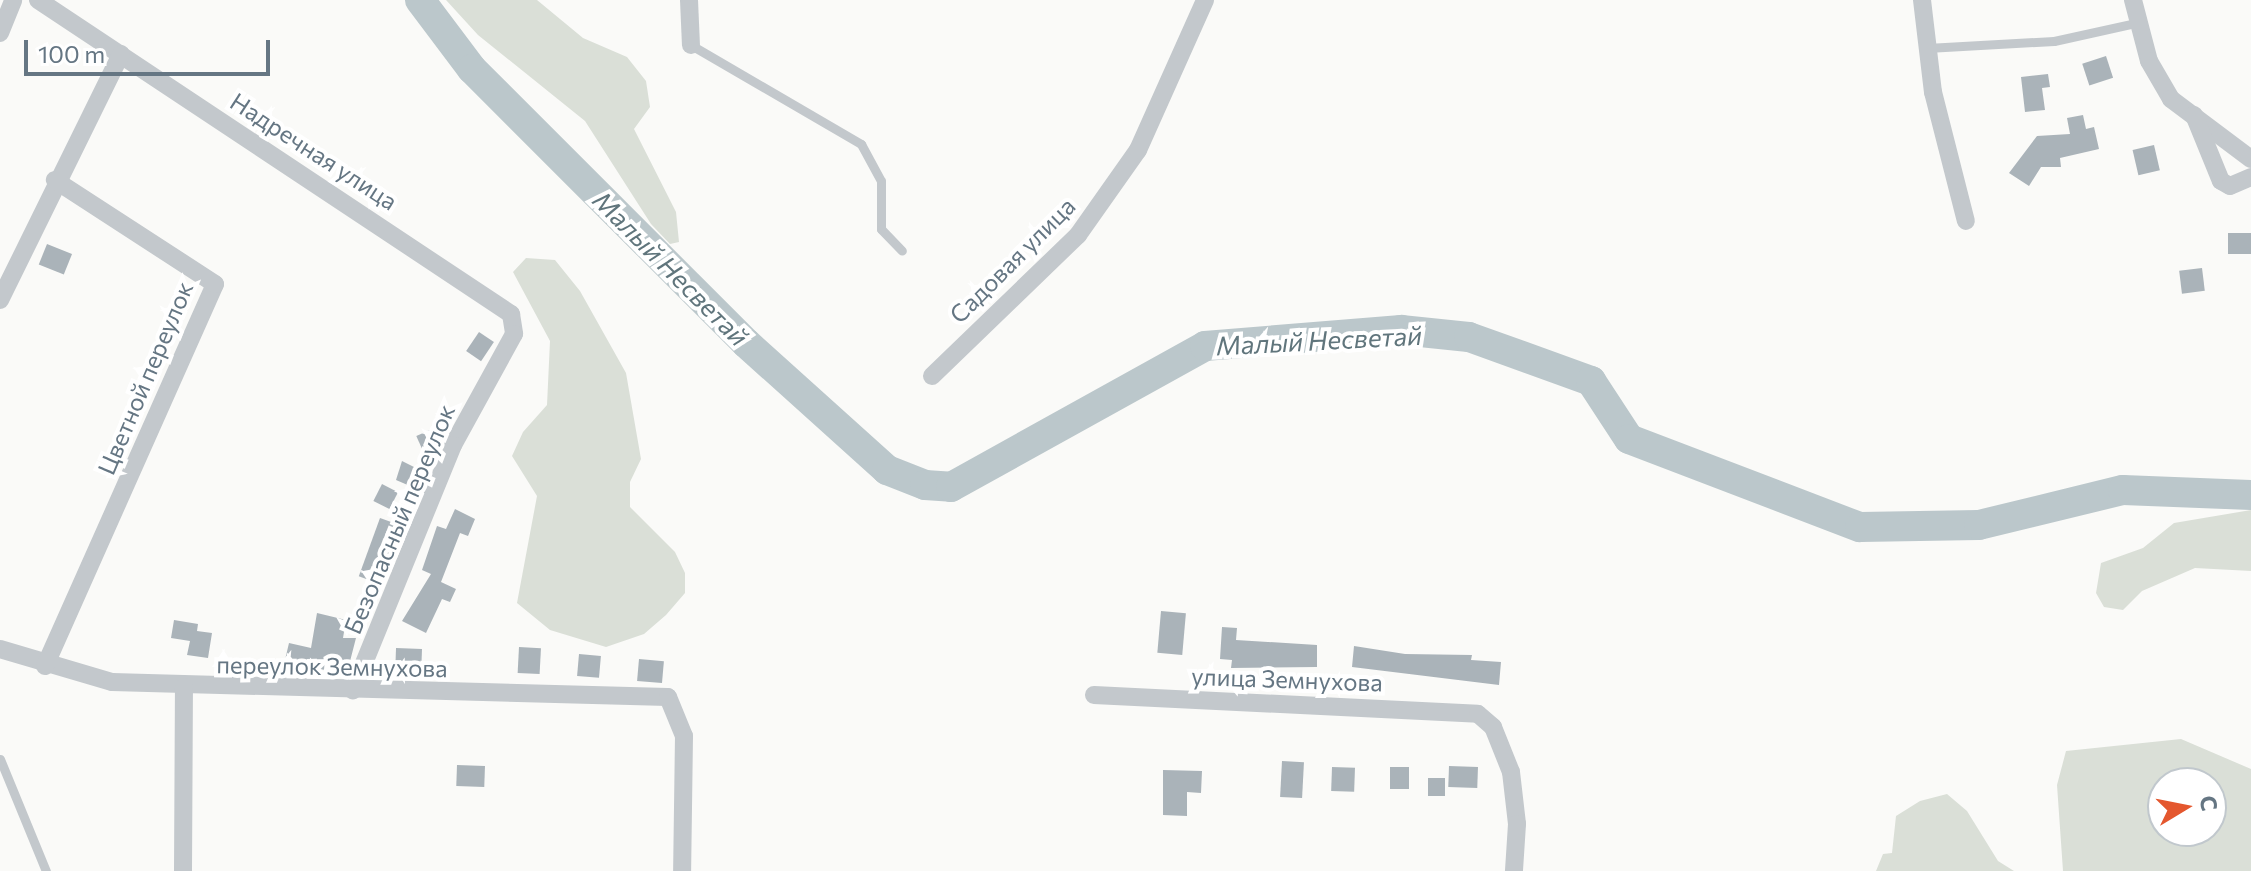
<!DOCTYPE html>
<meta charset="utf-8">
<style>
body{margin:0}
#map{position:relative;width:2251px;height:871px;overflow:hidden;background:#fafaf8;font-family:Commissioner,sans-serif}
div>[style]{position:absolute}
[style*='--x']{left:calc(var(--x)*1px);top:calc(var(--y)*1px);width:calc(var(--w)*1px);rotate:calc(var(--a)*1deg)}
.green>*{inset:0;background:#dadfd7}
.river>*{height:30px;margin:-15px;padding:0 15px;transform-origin:15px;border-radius:15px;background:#bbc7cb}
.building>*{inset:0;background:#aab3b9;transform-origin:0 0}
.service>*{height:9px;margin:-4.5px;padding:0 4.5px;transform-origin:4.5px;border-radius:4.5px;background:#c3c8cc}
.minor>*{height:18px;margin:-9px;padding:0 9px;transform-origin:9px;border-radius:9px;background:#c3c8cc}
span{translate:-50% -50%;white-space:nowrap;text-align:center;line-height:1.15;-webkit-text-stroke:8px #fff;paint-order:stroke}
.street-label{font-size:24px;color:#657683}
.water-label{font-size:26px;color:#60757c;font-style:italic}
.north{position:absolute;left:2147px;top:767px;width:80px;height:80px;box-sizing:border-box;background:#fff;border:2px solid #c1c8cd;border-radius:50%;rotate:80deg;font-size:22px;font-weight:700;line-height:32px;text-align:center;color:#657683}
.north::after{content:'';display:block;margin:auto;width:28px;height:36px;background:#e4572e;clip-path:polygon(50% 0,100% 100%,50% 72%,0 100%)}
.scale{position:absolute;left:24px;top:40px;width:246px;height:36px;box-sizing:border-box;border:4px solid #657683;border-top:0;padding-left:10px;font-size:24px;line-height:28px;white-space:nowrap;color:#657683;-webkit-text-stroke:6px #fff;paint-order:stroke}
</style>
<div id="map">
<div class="green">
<div style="clip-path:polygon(446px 0,537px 0,583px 38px,627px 57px,646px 81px,650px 107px,634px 129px,676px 212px,679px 242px,670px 244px,651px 224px,585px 121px,478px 35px)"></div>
<div style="clip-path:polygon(526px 258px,555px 260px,580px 291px,626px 373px,641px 459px,630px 482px,630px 507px,675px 552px,685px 573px,685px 593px,666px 615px,644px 634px,606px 647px,550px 630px,517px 603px,537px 496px,512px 456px,523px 432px,547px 405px,550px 341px,513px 272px)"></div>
<div style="clip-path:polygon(2251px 510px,2251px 571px,2195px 568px,2142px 591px,2123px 610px,2104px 607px,2096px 593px,2101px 563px,2143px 548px,2174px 523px)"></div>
<div style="clip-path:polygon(evenodd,2181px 739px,2251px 769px,2251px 871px,2063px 871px,2057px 785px,2066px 751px,2181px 739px,2163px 783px,2211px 783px,2211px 831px,2163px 831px,2163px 783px)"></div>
<div style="clip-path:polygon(1947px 794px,1967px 811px,1998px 861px,2014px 871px,1876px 871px,1883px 854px,1892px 853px,1896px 816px,1920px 801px)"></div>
</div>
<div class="river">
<div style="--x:420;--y:0;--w:86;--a:53"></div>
<div style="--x:472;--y:69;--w:387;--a:45"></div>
<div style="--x:746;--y:343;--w:190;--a:42"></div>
<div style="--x:887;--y:470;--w:41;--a:21.5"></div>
<div style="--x:925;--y:485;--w:26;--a:4"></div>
<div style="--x:951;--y:487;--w:291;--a:-29"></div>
<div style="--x:1205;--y:346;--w:197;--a:-4.7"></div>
<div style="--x:1401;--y:330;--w:68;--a:5.9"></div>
<div style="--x:1469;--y:337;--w:130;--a:19.8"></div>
<div style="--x:1591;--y:381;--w:69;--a:56.8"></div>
<div style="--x:1629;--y:439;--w:247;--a:20.9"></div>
<div style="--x:1860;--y:527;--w:119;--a:-1"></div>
<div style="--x:1979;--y:525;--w:148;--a:-13.7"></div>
<div style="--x:2123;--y:490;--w:128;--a:2.2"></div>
</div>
<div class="building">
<div style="left:2106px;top:56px;width:23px;height:25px;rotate:72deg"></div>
<div style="clip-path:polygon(2048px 74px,2050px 87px,2042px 88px,2045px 110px,2025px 112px,2021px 77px)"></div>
<div style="clip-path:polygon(2083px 115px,2086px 129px,2094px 127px,2099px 149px,2060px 158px,2061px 167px,2041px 167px,2029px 186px,2009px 173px,2037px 136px,2070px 134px,2067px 118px)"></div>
<div style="left:2154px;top:145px;width:26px;height:22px;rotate:77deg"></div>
<div style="left:2251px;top:233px;width:21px;height:23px;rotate:90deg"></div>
<div style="left:47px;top:244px;width:27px;height:22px;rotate:22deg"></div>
<div style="left:2202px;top:268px;width:23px;height:23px;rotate:83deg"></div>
<div style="left:479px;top:332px;width:18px;height:23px;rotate:34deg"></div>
<div style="left:430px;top:430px;width:20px;height:15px;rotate:66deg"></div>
<div style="clip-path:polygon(402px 461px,418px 469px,410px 486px,396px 480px)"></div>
<div style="left:382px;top:484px;width:18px;height:19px;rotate:27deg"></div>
<div style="clip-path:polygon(455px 509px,475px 519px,468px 536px,460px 533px,441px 582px,456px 589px,450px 602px,442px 599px,426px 633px,402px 621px,431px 574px,422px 570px,437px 526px,446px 529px)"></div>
<div style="left:380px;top:518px;width:23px;height:62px;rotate:20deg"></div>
<div style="left:1161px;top:611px;width:25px;height:42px;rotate:5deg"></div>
<div style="clip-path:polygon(317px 613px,346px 620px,343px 638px,356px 638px,347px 673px,284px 664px,289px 643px,311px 648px)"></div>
<div style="clip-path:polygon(174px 620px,198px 624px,197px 631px,212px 633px,208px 658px,187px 655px,190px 641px,171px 638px)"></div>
<div style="clip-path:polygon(1222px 627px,1237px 628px,1236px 640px,1317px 645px,1317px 667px,1231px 668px,1232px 660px,1220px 659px)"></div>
<div style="clip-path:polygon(1354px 646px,1405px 654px,1472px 655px,1471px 660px,1501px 662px,1499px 685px,1352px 667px)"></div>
<div style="left:519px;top:647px;width:22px;height:26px;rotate:3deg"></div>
<div style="left:422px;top:649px;width:26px;height:26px;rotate:92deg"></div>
<div style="left:579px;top:654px;width:22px;height:22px;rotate:5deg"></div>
<div style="left:639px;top:659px;width:25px;height:22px;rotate:5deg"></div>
<div style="left:1282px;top:761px;width:22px;height:36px;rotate:3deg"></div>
<div style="left:457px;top:765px;width:28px;height:21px;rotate:2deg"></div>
<div style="left:1449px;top:766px;width:29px;height:21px;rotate:2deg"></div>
<div style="left:1332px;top:767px;width:23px;height:24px;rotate:2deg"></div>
<div style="left:1390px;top:767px;width:19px;height:22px"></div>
<div style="clip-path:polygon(1163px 770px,1202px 771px,1201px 793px,1187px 792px,1187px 816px,1163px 815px)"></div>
<div style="left:1428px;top:778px;width:17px;height:18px"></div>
</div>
<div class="service">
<div style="--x:691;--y:45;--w:197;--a:30.2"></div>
<div style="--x:861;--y:144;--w:42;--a:61.6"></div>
<div style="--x:881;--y:181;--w:48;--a:90"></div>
<div style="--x:881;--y:229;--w:30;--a:46"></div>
<div style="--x:1927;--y:48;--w:127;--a:-3.2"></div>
<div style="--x:2054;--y:41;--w:84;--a:-12.4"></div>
<div style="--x:0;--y:759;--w:121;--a:67.7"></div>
</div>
<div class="minor">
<div style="--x:38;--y:0;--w:568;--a:33.58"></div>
<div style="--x:511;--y:314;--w:20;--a:81"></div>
<div style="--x:514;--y:334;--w:127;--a:118.8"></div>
<div style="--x:453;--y:445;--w:265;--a:112.2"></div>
<div style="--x:689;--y:0;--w:45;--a:87.5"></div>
<div style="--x:1922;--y:0;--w:93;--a:83.2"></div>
<div style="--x:1933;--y:92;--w:133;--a:75.7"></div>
<div style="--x:2133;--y:0;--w:63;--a:75.3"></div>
<div style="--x:2149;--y:61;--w:44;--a:59.9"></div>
<div style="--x:2171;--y:99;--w:100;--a:36.9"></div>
<div style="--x:0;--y:33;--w:35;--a:-68"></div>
<div style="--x:2194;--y:115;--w:71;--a:67.8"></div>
<div style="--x:2221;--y:181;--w:10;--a:29"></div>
<div style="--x:2230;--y:186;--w:23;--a:-23"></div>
<div style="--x:0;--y:300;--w:274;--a:-63.8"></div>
<div style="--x:932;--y:376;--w:203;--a:-44"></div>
<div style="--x:1078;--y:235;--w:104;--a:-54.8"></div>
<div style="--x:1138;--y:150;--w:164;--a:-65.9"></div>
<div style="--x:0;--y:649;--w:117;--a:16.4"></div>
<div style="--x:112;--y:682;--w:556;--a:1.55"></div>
<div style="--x:668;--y:697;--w:42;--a:67.7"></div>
<div style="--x:684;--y:736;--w:135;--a:90.8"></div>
<div style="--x:45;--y:666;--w:418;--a:-66"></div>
<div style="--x:215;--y:284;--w:191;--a:-147"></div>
<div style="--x:1094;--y:695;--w:384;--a:2.8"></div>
<div style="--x:1478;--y:714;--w:20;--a:41"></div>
<div style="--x:1493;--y:727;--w:48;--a:68.2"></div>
<div style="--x:1511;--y:772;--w:52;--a:83.4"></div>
<div style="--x:1517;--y:824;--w:47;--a:93.7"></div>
<div style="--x:183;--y:871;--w:184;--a:-89.7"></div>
</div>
<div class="street-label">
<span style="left:314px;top:151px;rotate:33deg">Надречная улица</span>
<span style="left:1012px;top:260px;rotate:-45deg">Садовая улица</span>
<span style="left:145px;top:378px;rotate:-67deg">Цветной переулок</span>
<span style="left:399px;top:519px;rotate:-67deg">Безопасный переулок</span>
<span style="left:332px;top:666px;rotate:1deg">переулок Земнухова</span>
<span style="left:1287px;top:679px;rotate:2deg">улица Земнухова</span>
</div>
<div class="water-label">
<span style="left:671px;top:268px;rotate:45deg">Малый Несветай</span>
<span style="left:1319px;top:340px;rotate:-3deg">Малый Несветай</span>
</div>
<div class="north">С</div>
<div class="scale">100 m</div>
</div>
